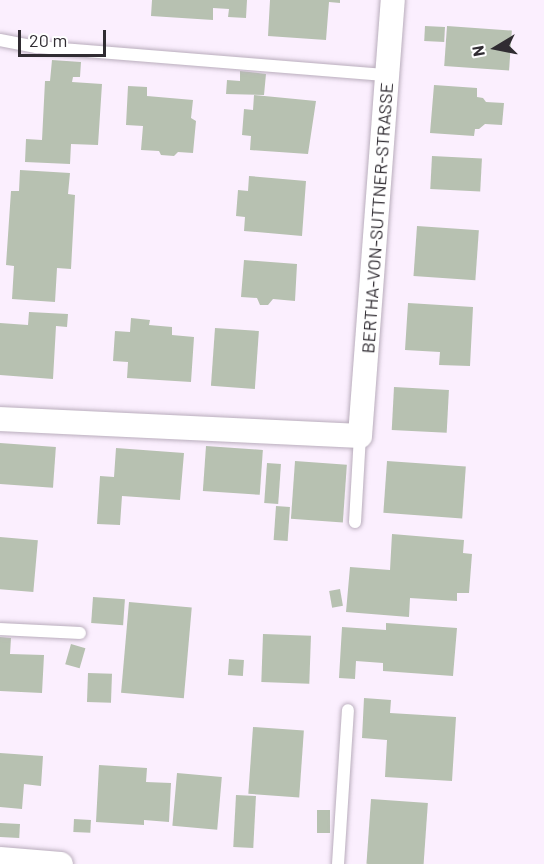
<!DOCTYPE html>
<style>
body{margin:0}
#map{position:relative;width:544px;height:864px;overflow:hidden;background:#fbeffe;font-family:Barlow,sans-serif}
div>[style]{position:absolute}
[style*='--x']{left:calc(var(--x)*1px);top:calc(var(--y)*1px);width:calc(var(--w)*1px);rotate:calc(var(--a)*1deg)}
.building>*{inset:0;background:#b7c1b1;transform-origin:0 0}
.roads{filter:drop-shadow(0 0 2px #b9adbc) drop-shadow(0 0 2px #b9adbc)}
.lane>*{height:12px;margin:-6px;padding:0 6px;transform-origin:6px;border-radius:6px;background:#fff}
.street>*{height:24px;margin:-12px;padding:0 12px;transform-origin:12px;border-radius:12px;background:#fff}
span{translate:-50% -50%;white-space:nowrap;text-align:center;line-height:1.15;-webkit-text-stroke:4.5px #fff;paint-order:stroke}
.street-label{font-size:18px;color:#302c32}
.north{position:absolute;left:466px;top:18px;width:60px;height:60px;-webkit-text-stroke:4px #fff;paint-order:stroke;rotate:260deg;font-size:16px;font-weight:700;line-height:24px;text-align:center;color:#302c32}
.north::after{content:'';display:block;margin:auto;width:21px;height:27px;background:#302c32;clip-path:polygon(50% 0,100% 100%,50% 72%,0 100%)}
.scale{position:absolute;left:18px;top:30px;width:88px;height:27px;box-sizing:border-box;border:3px solid #302c32;border-top:0;padding-left:8px;font-size:18px;line-height:21px;white-space:nowrap;color:#302c32;-webkit-text-stroke:4px #fff;paint-order:stroke}
</style>
<div id="map">
<div class="building">
<div style="clip-path:polygon(152px 0,247px 0,246px 18px,228px 17px,229px 9px,213px 8px,213px 20px,151px 16px)"></div>
<div style="clip-path:polygon(270px 0,340px 0,340px 3px,329px 2px,326px 40px,268px 36px)"></div>
<div style="left:425px;top:26px;width:20px;height:15px;rotate:3deg"></div>
<div style="left:447px;top:26px;width:65px;height:40px;rotate:4deg"></div>
<div style="clip-path:polygon(52px 60px,81px 62px,80px 77px,73px 77px,72px 82px,102px 84px,98px 145px,71px 144px,70px 164px,25px 162px,26px 139px,42px 140px,45px 81px,50px 81px)"></div>
<div style="clip-path:polygon(240px 71px,266px 74px,264px 95px,226px 94px,227px 80px,240px 81px)"></div>
<div style="clip-path:polygon(434px 85px,477px 88px,477px 97px,483px 98px,486px 102px,504px 103px,502px 125px,485px 124px,479px 129px,475px 129px,474px 136px,430px 133px)"></div>
<div style="clip-path:polygon(128px 86px,147px 87px,147px 96px,193px 100px,191px 118px,196px 121px,193px 153px,178px 152px,174px 156px,161px 155px,159px 151px,141px 150px,143px 126px,126px 125px)"></div>
<div style="clip-path:polygon(254px 95px,316px 101px,308px 154px,250px 150px,251px 136px,242px 135px,244px 109px,253px 110px)"></div>
<div style="left:432px;top:156px;width:50px;height:33px;rotate:3deg"></div>
<div style="clip-path:polygon(20px 170px,70px 173px,68px 194px,75px 195px,71px 269px,57px 268px,55px 302px,12px 299px,14px 266px,6px 265px,11px 191px,19px 191px)"></div>
<div style="clip-path:polygon(249px 176px,306px 181px,302px 236px,244px 231px,245px 217px,236px 216px,238px 190px,248px 191px)"></div>
<div style="left:417px;top:226px;width:62px;height:50px;rotate:4deg"></div>
<div style="clip-path:polygon(244px 260px,297px 264px,295px 301px,273px 299px,268px 305px,260px 305px,257px 298px,241px 297px)"></div>
<div style="clip-path:polygon(408px 303px,473px 307px,470px 366px,439px 365px,440px 352px,405px 350px)"></div>
<div style="clip-path:polygon(29px 312px,68px 314px,67px 327px,56px 326px,53px 379px,0 375px,0 323px,28px 325px)"></div>
<div style="clip-path:polygon(131px 318px,150px 320px,149px 325px,172px 327px,172px 335px,194px 337px,191px 382px,127px 378px,128px 362px,113px 361px,115px 331px,130px 332px)"></div>
<div style="left:215px;top:328px;width:44px;height:58px;rotate:4deg"></div>
<div style="left:394px;top:387px;width:55px;height:43px;rotate:3deg"></div>
<div style="left:0;top:443px;width:56px;height:41px;rotate:4deg"></div>
<div style="left:206px;top:446px;width:57px;height:45px;rotate:4deg"></div>
<div style="clip-path:polygon(116px 448px,184px 453px,180px 500px,122px 496px,120px 525px,97px 524px,100px 476px,114px 477px)"></div>
<div style="left:295px;top:461px;width:52px;height:58px;rotate:4deg"></div>
<div style="left:387px;top:461px;width:79px;height:52px;rotate:4deg"></div>
<div style="left:267px;top:463px;width:14px;height:40px;rotate:4deg"></div>
<div style="left:276px;top:506px;width:14px;height:34px;rotate:4deg"></div>
<div style="clip-path:polygon(392px 534px,464px 540px,463px 553px,472px 554px,469px 593px,457px 593px,457px 601px,410px 598px,409px 617px,346px 612px,350px 567px,390px 570px)"></div>
<div style="left:0;top:537px;width:38px;height:52px;rotate:5deg"></div>
<div style="left:340px;top:589px;width:17px;height:11px;rotate:80deg"></div>
<div style="left:93px;top:597px;width:32px;height:26px;rotate:4deg"></div>
<div style="left:129px;top:602px;width:63px;height:91px;rotate:5deg"></div>
<div style="clip-path:polygon(386px 623px,457px 628px,453px 676px,383px 671px,383px 663px,356px 661px,355px 679px,339px 678px,342px 627px,386px 630px)"></div>
<div style="left:263px;top:634px;width:48px;height:48px;rotate:2deg"></div>
<div style="clip-path:polygon(0 637px,11px 638px,10px 654px,44px 655px,42px 693px,0 691px)"></div>
<div style="left:71px;top:644px;width:15px;height:21px;rotate:16deg"></div>
<div style="left:229px;top:659px;width:15px;height:16px;rotate:4deg"></div>
<div style="left:88px;top:673px;width:24px;height:29px;rotate:2deg"></div>
<div style="clip-path:polygon(364px 698px,391px 700px,390px 713px,456px 717px,452px 781px,385px 777px,387px 740px,362px 738px)"></div>
<div style="left:253px;top:727px;width:51px;height:67px;rotate:4deg"></div>
<div style="clip-path:polygon(0 753px,43px 756px,41px 786px,24px 784px,22px 809px,0 807px)"></div>
<div style="clip-path:polygon(99px 765px,147px 768px,146px 782px,171px 783px,169px 822px,144px 820px,144px 825px,96px 822px)"></div>
<div style="left:177px;top:773px;width:45px;height:53px;rotate:5deg"></div>
<div style="left:236px;top:795px;width:20px;height:52px;rotate:3deg"></div>
<div style="left:371px;top:799px;width:57px;height:65px;rotate:4deg"></div>
<div style="left:317px;top:810px;width:13px;height:23px"></div>
<div style="left:74px;top:819px;width:17px;height:13px;rotate:3deg"></div>
<div style="left:0;top:823px;width:20px;height:14px;rotate:3deg"></div>
</div>
<div class="roads">
<div class="lane">
<div style="--x:0;--y:40;--w:38;--a:11"></div>
<div style="--x:37;--y:47;--w:352;--a:4.6"></div>
<div style="--x:355;--y:522;--w:86;--a:-86.7"></div>
<div style="--x:0;--y:629;--w:80;--a:2.9"></div>
<div style="--x:338;--y:864;--w:154;--a:-86.3"></div>
</div>
<div class="street">
<div style="--x:0;--y:419;--w:360;--a:2.7"></div>
<div style="--x:360;--y:436;--w:437;--a:-85.7"></div>
<div style="--x:0;--y:859;--w:61;--a:4.7"></div>
</div>
</div>
<div class="street-label">
<span style="left:377px;top:218px;rotate:-86deg">BERTHA-VON-SUTTNER-STRASSE</span>
</div>
<div class="north">N</div>
<div class="scale">20 m</div>
</div>
